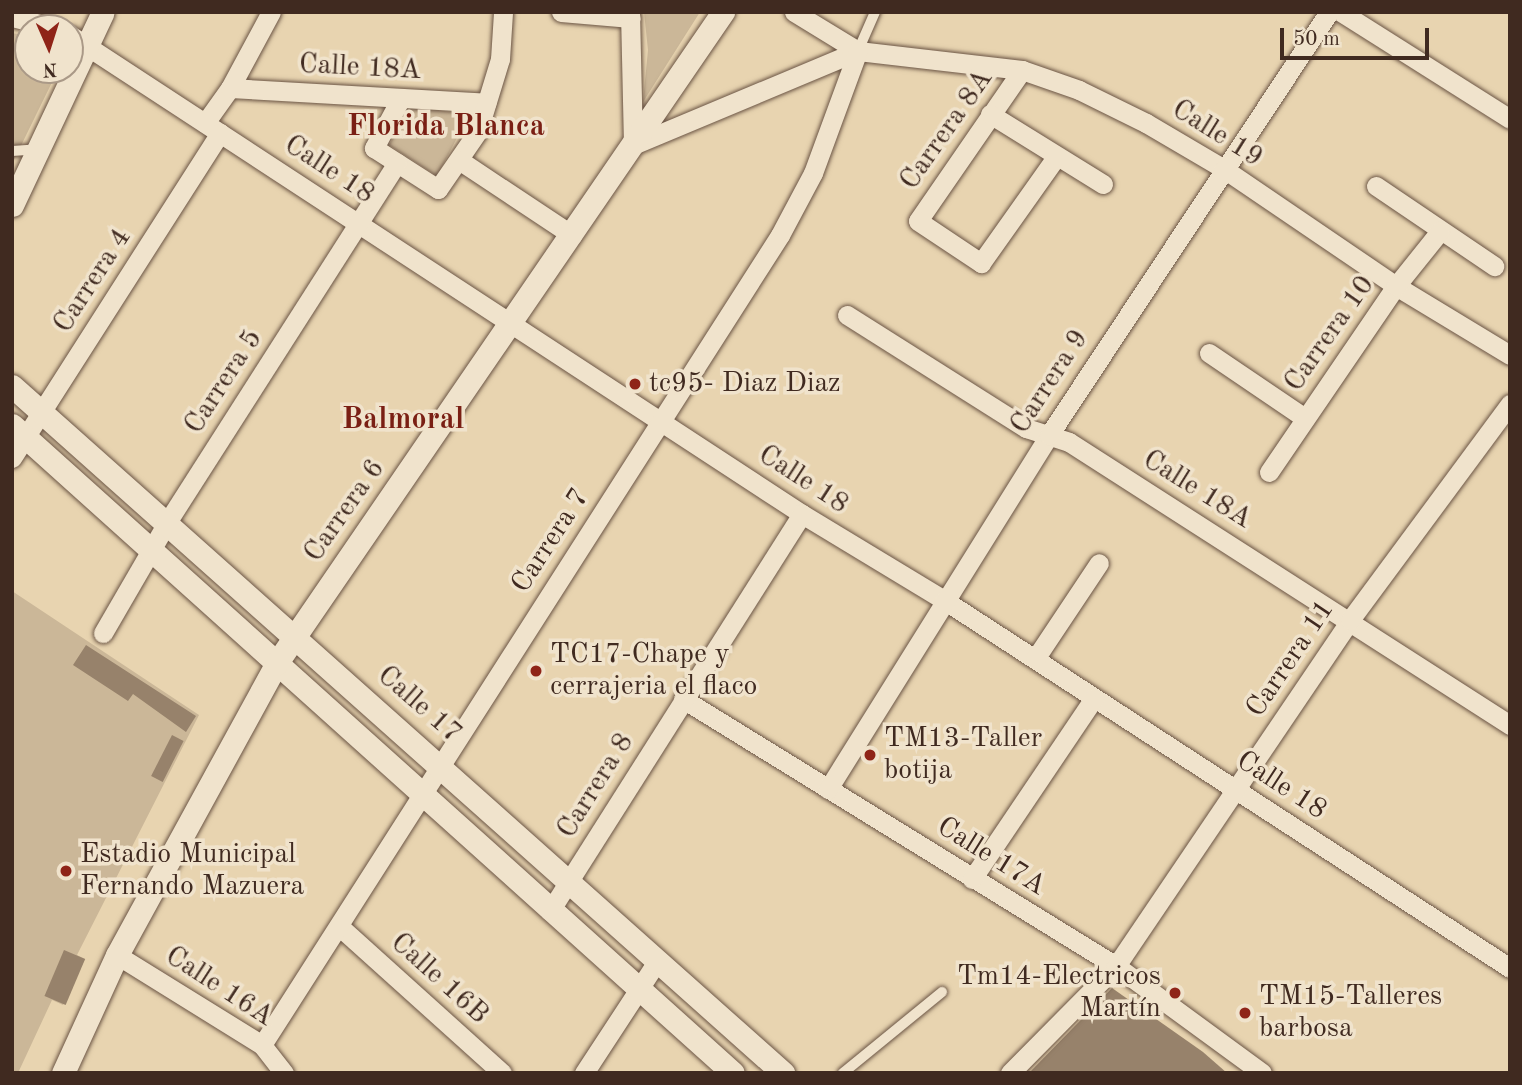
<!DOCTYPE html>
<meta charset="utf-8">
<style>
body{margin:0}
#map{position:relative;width:1522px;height:1085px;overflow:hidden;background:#e8d4b0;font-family:"Old Standard TT",serif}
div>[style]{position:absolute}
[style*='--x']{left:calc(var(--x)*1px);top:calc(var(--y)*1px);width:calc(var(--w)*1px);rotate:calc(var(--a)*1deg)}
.green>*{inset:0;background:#cbb798}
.building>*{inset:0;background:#97826b;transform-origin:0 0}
.roads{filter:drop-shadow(0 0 2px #6a5444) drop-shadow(0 0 2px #6a5444)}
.service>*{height:10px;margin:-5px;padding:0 5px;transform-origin:5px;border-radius:5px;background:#f0e3cc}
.minor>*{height:19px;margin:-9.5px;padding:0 9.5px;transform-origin:9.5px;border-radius:9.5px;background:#f0e3cc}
.tertiary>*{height:23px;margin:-11.5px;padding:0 11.5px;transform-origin:11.5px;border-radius:11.5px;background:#f0e3cc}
.dots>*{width:19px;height:19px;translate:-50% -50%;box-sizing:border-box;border:4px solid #f0e3cc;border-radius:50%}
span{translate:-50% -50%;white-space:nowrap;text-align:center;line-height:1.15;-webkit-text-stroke:7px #f0e3cc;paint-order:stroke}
.street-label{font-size:28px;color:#402a20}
.poi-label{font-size:28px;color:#402a20}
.left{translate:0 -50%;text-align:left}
.right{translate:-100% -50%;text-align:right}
.neighbourhood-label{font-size:30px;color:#7a1f14;font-weight:700}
.frame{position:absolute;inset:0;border:14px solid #402a20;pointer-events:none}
.north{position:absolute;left:14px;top:14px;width:70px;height:70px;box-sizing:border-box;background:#f0e3cc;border:2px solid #aa9987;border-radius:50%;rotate:177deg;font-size:19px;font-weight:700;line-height:28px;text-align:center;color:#402a20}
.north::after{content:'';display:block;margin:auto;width:24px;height:32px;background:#8f2418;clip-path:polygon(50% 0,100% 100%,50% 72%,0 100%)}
.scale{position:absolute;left:1280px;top:28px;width:149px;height:32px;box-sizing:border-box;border:4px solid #402a20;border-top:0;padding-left:9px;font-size:21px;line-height:24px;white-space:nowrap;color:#402a20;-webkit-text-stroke:5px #f0e3cc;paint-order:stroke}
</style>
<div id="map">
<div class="green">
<div style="clip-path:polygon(644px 12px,700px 12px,643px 102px,648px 50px)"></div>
<div style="clip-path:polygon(12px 33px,28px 36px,28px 70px,58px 70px,12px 164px)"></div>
<div style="clip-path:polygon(412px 106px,469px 115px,437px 176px,389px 145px)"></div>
<div style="clip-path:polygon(12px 591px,199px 715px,77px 955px,85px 959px,63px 1005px,52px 1000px,18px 1073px,12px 1073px)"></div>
</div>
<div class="building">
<div style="clip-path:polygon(86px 645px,196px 716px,186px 732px,133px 694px,128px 701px,73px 665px)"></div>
<div style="left:172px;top:735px;width:13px;height:46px;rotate:27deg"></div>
<div style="left:64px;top:950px;width:23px;height:50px;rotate:23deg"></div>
<div style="clip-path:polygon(1112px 988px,1203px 1052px,1227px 1073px,1029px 1073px)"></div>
</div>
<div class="roads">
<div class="service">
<div style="--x:858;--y:51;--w:43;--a:-66.4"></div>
<div style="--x:12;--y:151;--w:26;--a:-4"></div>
<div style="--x:843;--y:1073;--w:128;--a:-39.3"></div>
</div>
<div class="minor">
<div style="--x:561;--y:12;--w:70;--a:4.9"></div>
<div style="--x:630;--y:12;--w:133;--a:88.7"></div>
<div style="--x:633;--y:145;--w:244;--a:-22.7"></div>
<div style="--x:794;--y:12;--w:75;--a:31.4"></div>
<div style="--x:858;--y:51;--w:165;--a:6.6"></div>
<div style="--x:1022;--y:70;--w:60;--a:19.3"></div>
<div style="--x:1079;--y:90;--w:75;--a:26.2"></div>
<div style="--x:1146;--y:123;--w:91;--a:30.5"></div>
<div style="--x:1224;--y:169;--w:208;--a:34.2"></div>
<div style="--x:1396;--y:286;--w:133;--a:31.2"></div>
<div style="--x:1341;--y:12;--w:200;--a:32.3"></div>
<div style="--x:12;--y:17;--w:45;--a:14"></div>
<div style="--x:70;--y:35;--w:875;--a:33.2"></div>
<div style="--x:802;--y:514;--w:166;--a:31.2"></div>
<div style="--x:944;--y:600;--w:675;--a:33.03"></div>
<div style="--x:1022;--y:70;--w:183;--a:124.6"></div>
<div style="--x:918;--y:221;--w:76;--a:33.7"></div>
<div style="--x:981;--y:263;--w:130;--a:-54.7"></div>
<div style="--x:230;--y:88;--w:257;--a:3.3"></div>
<div style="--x:401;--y:98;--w:57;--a:118.4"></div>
<div style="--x:374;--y:148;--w:76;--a:32.6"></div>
<div style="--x:438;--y:189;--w:70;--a:-55.4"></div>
<div style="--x:478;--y:131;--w:75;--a:-73"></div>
<div style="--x:500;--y:59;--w:47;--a:-86.3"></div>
<div style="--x:990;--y:114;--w:133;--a:31.8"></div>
<div style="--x:205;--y:123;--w:43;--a:-54.5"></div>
<div style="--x:230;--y:88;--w:86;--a:-61.7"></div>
<div style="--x:459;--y:160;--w:136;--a:33.6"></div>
<div style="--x:1376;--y:186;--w:143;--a:34.1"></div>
<div style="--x:847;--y:315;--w:212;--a:32.3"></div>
<div style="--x:1026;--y:428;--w:45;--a:18"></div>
<div style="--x:1069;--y:442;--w:524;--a:32.69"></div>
<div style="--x:1209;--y:353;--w:116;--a:34.1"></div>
<div style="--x:12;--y:458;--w:386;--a:-57.4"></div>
<div style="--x:1269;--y:472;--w:225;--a:-55.7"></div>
<div style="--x:1396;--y:286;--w:70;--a:-51.3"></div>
<div style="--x:103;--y:633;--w:129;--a:-59.9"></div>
<div style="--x:168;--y:521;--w:425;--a:-57.4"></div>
<div style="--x:1035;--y:659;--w:115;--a:-56.3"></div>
<div style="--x:683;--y:699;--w:509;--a:31.66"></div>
<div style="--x:1116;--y:966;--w:181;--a:36.2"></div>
<div style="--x:828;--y:789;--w:417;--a:-58"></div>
<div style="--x:1049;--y:435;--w:507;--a:-56.5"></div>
<div style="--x:972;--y:879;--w:218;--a:-56"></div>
<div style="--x:550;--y:911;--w:470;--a:-57.6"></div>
<div style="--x:340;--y:927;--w:218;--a:42"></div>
<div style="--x:117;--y:955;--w:171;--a:31.8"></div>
<div style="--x:262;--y:1045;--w:36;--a:52"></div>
<div style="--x:262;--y:1045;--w:961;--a:-57.4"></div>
<div style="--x:780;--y:235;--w:70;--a:-62"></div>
<div style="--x:813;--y:173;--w:130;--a:-69.8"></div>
<div style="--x:584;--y:1073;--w:131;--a:-56.8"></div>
<div style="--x:1010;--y:1073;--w:151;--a:-45.3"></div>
<div style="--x:1116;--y:966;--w:418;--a:-55.9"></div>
<div style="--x:1350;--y:620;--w:269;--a:-53.5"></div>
</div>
<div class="tertiary">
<div style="--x:12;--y:205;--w:213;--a:-64.8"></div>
<div style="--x:12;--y:386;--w:1033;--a:41.7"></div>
<div style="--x:12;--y:425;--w:969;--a:41.95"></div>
<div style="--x:63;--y:1073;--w:130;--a:-65.4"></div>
<div style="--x:117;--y:955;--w:332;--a:-61.3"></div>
<div style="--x:276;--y:664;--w:791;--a:-55.57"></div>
</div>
</div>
<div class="dots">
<div style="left:635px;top:384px;background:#8f2418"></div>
<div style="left:536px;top:671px;background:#8f2418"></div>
<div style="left:870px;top:755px;background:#8f2418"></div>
<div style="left:66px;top:871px;background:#8f2418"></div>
<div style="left:1175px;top:993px;background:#8f2418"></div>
<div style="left:1245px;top:1013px;background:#8f2418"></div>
</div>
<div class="street-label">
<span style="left:360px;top:68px;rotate:3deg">Calle 18A</span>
<span style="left:947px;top:130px;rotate:-55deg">Carrera 8A</span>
<span style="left:1217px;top:134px;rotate:32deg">Calle 19</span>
<span style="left:329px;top:170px;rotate:33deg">Calle 18</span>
<span style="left:93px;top:281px;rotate:-57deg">Carrera 4</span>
<span style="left:1330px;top:334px;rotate:-55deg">Carrera 10</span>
<span style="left:224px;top:382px;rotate:-57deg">Carrera 5</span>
<span style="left:1050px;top:382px;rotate:-57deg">Carrera 9</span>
<span style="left:803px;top:480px;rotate:33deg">Calle 18</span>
<span style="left:1197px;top:490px;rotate:32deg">Calle 18A</span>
<span style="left:345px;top:511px;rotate:-55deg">Carrera 6</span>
<span style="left:551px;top:541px;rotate:-57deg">Carrera 7</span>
<span style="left:1291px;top:659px;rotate:-56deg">Carrera 11</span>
<span style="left:419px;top:705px;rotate:41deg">Calle 17</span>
<span style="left:596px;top:786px;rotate:-58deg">Carrera 8</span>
<span style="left:1281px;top:786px;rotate:33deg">Calle 18</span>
<span style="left:991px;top:857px;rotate:32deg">Calle 17A</span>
<span style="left:439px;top:979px;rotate:42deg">Calle 16B</span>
<span style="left:219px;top:987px;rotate:33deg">Calle 16A</span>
</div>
<div class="poi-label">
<span class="left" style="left:649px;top:384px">tc95- Diaz Diaz</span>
<span class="left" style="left:550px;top:671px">TC17-Chape y<br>cerrajeria el flaco</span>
<span class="left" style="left:884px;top:755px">TM13-Taller<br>botija</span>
<span class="left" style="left:80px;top:871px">Estadio Municipal<br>Fernando Mazuera</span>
<span class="right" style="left:1161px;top:993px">Tm14-Electricos<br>Martín</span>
<span class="left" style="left:1259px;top:1013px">TM15-Talleres<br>barbosa</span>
</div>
<div class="neighbourhood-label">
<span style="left:446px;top:127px">Florida Blanca</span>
<span style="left:403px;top:420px">Balmoral</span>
</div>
<div class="frame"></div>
<div class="north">N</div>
<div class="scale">50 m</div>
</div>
